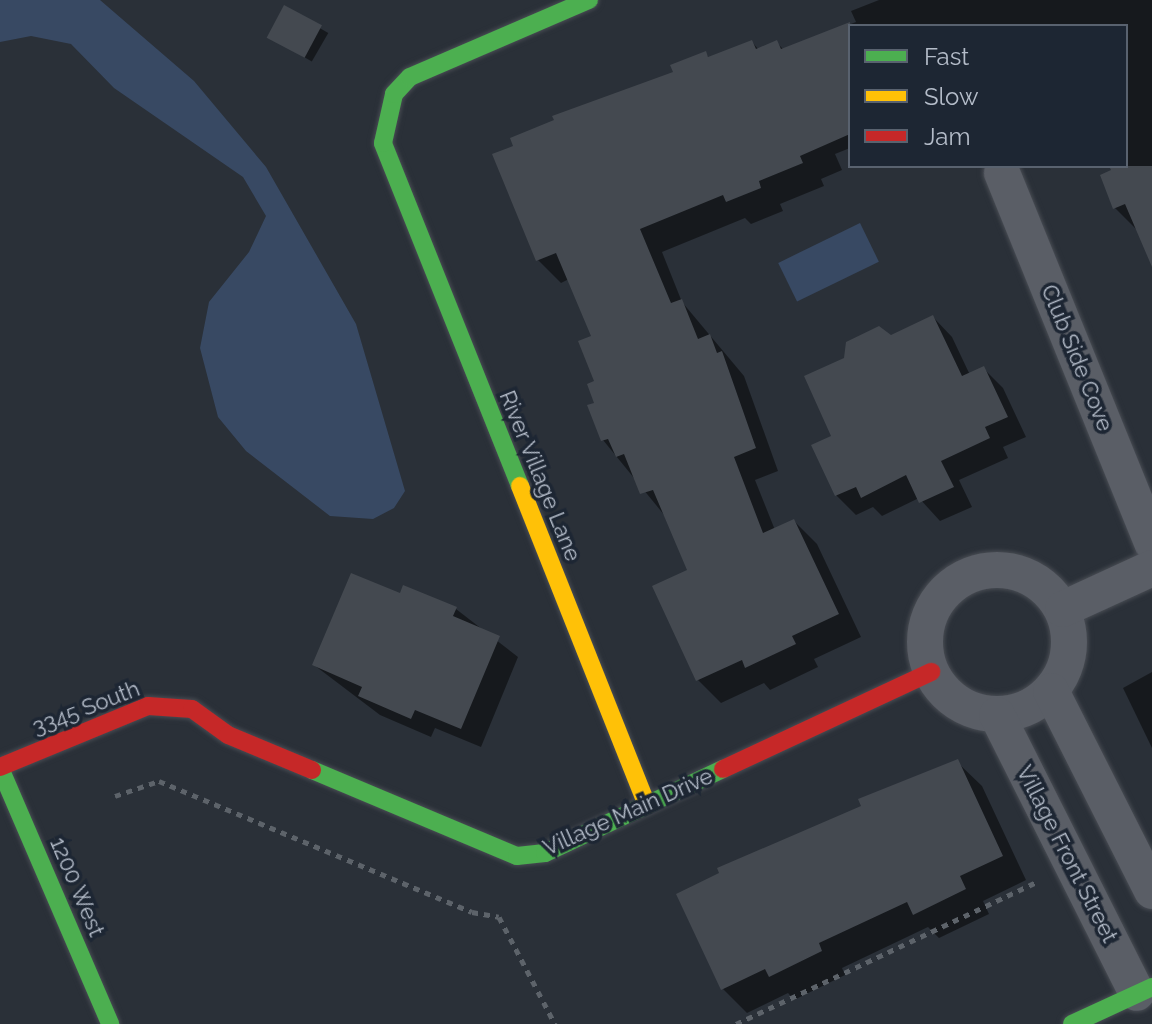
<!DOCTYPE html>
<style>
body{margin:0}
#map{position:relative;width:1152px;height:1024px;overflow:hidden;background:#2a3038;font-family:Raleway,sans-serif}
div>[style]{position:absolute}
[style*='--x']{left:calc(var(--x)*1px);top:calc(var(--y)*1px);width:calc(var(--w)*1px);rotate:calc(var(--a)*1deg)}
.water>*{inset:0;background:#384963;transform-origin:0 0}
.shadow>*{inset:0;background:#0007;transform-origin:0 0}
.building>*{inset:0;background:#444950;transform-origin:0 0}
.path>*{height:5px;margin-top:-2.5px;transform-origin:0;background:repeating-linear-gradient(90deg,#5d636a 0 6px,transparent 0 12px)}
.roads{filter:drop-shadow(0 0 2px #484c53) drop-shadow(0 0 2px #484c53)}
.street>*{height:36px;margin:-18px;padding:0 18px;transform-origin:18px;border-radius:18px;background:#5a5e66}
.street>.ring{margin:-18px;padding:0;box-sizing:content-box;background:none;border:36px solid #5a5e66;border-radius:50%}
.fast>*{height:18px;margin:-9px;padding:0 9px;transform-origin:9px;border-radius:9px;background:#4caf50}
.slow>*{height:18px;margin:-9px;padding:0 9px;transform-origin:9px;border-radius:9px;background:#ffc107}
.jam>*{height:18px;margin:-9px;padding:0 9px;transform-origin:9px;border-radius:9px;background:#c62828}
span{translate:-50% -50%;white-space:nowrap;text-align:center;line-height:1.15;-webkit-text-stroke:7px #1d2633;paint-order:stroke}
.street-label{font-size:22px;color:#b4bcc9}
.legend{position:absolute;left:848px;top:24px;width:280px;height:144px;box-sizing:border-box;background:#1d2633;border:2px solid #59626f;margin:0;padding:10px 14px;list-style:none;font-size:24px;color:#b4bcc9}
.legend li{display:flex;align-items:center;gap:16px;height:40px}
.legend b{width:40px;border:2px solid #59626f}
</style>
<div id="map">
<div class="water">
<div style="clip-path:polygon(0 0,100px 0,194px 81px,266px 167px,356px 324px,405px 491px,394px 508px,373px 519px,330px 516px,246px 451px,218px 417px,200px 348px,209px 302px,249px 252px,266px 216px,243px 177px,114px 88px,71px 44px,31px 36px,0 42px)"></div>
<div style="left:860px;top:223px;width:43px;height:91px;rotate:64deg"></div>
</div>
<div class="shadow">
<div style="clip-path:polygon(879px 0,1152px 0,1152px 266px,1138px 231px,1115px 208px,1112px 166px,1126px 166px,1126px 26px,850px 26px,850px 148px,835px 154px,842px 170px,821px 179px,824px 186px,780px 204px,783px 211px,751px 224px,745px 218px,662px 252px,682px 302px,744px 376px,778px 471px,755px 480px,775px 530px,794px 521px,817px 544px,861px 637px,814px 659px,818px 667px,770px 690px,764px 683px,721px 703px,698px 680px,689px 571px,665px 516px,603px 440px,593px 337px,569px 279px,561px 283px,538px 260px,675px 73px,705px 53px,710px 59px,752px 42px,759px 50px,776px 42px,784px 50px,856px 22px,851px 11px)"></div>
<div style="left:285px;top:8px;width:50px;height:33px;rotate:30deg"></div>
<div style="clip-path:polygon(933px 317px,952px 337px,970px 375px,983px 368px,1003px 388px,1026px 437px,1003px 447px,1008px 458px,959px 480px,972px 507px,940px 521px,919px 498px,882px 516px,873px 507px,856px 515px,836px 495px,834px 437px,891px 337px)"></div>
<div style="clip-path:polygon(401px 596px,456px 609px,518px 657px,481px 747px,435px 728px,431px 737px,380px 715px,314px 665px)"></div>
<div style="clip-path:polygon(1152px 672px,1152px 748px,1123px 688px)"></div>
<div style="clip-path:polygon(957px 762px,982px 786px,1026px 880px,983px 901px,989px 914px,939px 938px,928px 927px,842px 968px,845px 975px,794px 1000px,788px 993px,747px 1013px,723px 989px,863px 807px)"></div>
</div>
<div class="building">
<div style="left:284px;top:5px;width:43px;height:37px;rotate:28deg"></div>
<div style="clip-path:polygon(850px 22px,850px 134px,800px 156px,803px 163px,759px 181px,761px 188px,726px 202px,723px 195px,640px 229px,671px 303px,682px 299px,698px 339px,710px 334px,717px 353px,722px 351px,756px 448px,734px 457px,763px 533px,794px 519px,839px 614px,792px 636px,796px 644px,745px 668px,742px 660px,696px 681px,652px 586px,687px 570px,653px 490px,640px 494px,624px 454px,616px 457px,608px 439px,601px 441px,587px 405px,594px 403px,587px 384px,594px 381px,578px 341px,591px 336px,556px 253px,536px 261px,492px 154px,513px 146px,510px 138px,554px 120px,552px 116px,673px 72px,670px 65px,706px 51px,708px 57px,752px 40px,756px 49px,777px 40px,781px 49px)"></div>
<div style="clip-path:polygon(1109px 166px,1152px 166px,1152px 267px,1125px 204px,1113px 209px,1100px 175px,1111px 170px)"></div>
<div style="clip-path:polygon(933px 315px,962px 376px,984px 366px,1008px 417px,985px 427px,990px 438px,941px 461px,954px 487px,919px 503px,906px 475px,861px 498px,856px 487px,835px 496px,811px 445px,831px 436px,804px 376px,844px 358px,846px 342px,879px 326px,891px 335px)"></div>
<div style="clip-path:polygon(351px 573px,400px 593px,403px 585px,457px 607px,453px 616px,500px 636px,461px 729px,415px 710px,411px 719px,358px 696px,362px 687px,312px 665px)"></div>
<div style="clip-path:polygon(958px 759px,1003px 856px,960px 876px,966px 889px,913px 915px,907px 902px,819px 943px,822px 951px,769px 977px,765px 969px,721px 990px,676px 894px,719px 873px,717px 868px,861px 806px,858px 799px)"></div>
</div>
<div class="path">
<div style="--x:115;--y:796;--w:46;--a:-18.8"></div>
<div style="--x:159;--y:781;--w:339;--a:22.7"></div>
<div style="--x:472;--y:912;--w:27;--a:10"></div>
<div style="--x:499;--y:917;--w:121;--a:62.4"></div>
<div style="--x:736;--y:1024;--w:332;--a:-25.3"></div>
</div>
<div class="roads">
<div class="street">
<div style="--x:1002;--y:173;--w:399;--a:67.9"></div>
<div class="ring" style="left:925px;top:570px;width:108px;height:108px"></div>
<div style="--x:1063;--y:609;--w:98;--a:-24.7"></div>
<div style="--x:1051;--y:691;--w:224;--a:63.2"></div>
<div style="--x:997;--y:715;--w:311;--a:63.3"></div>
</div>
<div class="fast">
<div style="--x:520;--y:486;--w:369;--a:-111.8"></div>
<div style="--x:383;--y:143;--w:50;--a:-77.3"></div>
<div style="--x:394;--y:94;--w:23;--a:-47"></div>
<div style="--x:410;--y:77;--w:195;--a:-23.3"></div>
<div style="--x:0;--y:768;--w:279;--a:66.7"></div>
<div style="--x:312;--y:770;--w:222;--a:22.8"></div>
<div style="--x:517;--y:856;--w:28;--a:-6"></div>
<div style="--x:545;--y:853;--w:197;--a:-25.3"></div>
<div style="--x:1072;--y:1024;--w:88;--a:-24.8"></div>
</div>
<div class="slow">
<div style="--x:520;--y:486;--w:343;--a:68.3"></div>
</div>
<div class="jam">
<div style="--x:0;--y:767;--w:160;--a:-22.4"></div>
<div style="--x:148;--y:706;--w:44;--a:3.9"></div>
<div style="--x:192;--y:709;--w:44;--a:35.8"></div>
<div style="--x:228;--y:735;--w:91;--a:22.6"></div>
<div style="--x:723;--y:769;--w:230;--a:-25"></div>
</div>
</div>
<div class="street-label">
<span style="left:1077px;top:358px;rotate:68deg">Club Side Cove</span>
<span style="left:540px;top:476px;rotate:68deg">River Village Lane</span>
<span style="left:86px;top:708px;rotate:-21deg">3345 South</span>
<span style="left:628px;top:812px;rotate:-24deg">Village Main Drive</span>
<span style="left:1067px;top:854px;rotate:63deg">Village Front Street</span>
<span style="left:77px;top:887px;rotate:67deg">1200 West</span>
</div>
<ul class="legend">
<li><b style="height:10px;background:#4caf50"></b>Fast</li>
<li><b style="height:10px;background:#ffc107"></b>Slow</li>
<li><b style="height:10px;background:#c62828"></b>Jam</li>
</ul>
</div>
